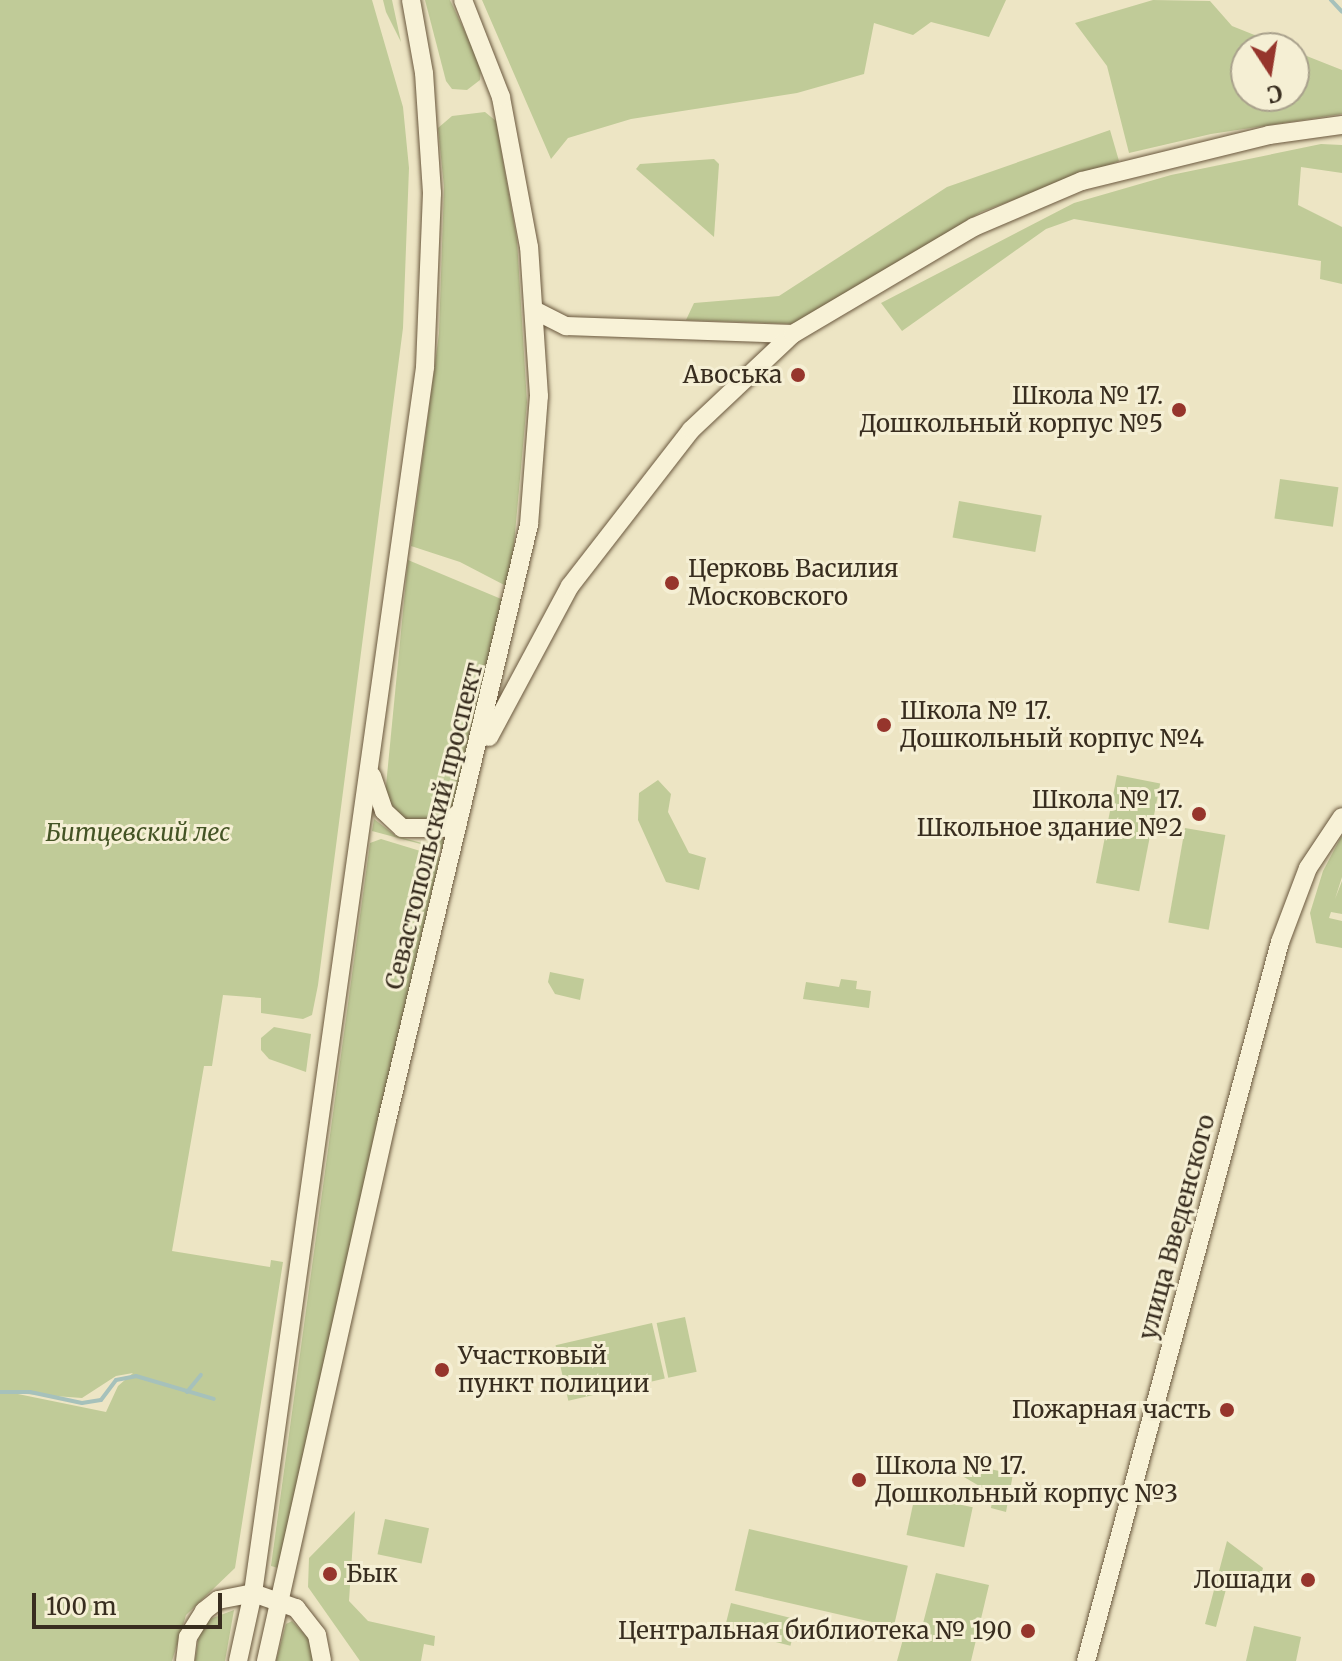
<!DOCTYPE html>
<meta charset="utf-8">
<style>
body{margin:0}
#map{position:relative;width:1342px;height:1661px;overflow:hidden;background:#ede5c4;font-family:Merriweather,serif}
div>[style]{position:absolute}
[style*='--x']{left:calc(var(--x)*1px);top:calc(var(--y)*1px);width:calc(var(--w)*1px);rotate:calc(var(--a)*1deg)}
.green>*{inset:0;background:#c0cb98;transform-origin:0 0}
.stream>*{height:4px;margin:-2px;padding:0 2px;transform-origin:2px;border-radius:2px;background:#a6c1bb}
.roads{filter:drop-shadow(0 0 2px #6a583e) drop-shadow(0 0 2px #6a583e)}
.secondary>*{height:18px;margin:-9px;padding:0 9px;transform-origin:9px;border-radius:9px;background:#f8f2d7}
.dots>*{width:22px;height:22px;translate:-50% -50%;box-sizing:border-box;border:4px solid #f5efd4;border-radius:50%}
span{translate:-50% -50%;white-space:nowrap;text-align:center;line-height:1.15;-webkit-text-stroke:6px #f5efd4;paint-order:stroke}
.poi-label{font-size:24px;color:#382d1f}
.right{translate:-100% -50%;text-align:right}
.left{translate:0 -50%;text-align:left}
.street-label{font-size:24px;color:#382d1f}
.park-label{font-size:24px;color:#445425;font-style:italic}
.north{position:absolute;left:1230px;top:32px;width:80px;height:80px;box-sizing:border-box;background:#f5efd4;border:2px solid #a9a18c;border-radius:50%;rotate:168deg;font-size:22px;font-weight:700;line-height:32px;text-align:center;color:#382d1f}
.north::after{content:'';display:block;margin:auto;width:28px;height:36px;background:#96352c;clip-path:polygon(50% 0,100% 100%,50% 72%,0 100%)}
.scale{position:absolute;left:32px;top:1593px;width:190px;height:36px;box-sizing:border-box;border:4px solid #382d1f;border-top:0;padding-left:10px;font-size:24px;line-height:28px;white-space:nowrap;color:#382d1f;-webkit-text-stroke:6px #f5efd4;paint-order:stroke}
</style>
<div id="map">
<div class="green">
<div style="clip-path:polygon(evenodd,0 0,372px 0,403px 107px,409px 168px,403px 328px,318px 985px,312px 1015px,303px 1019px,261px 1013px,261px 998px,223px 995px,212px 1066px,204px 1066px,172px 1251px,270px 1267px,271px 1260px,283px 1262px,235px 1568px,186px 1615px,172px 1661px,0 1661px,0 0,133px 1373px,118px 1386px,106px 1412px,13px 1393px,82px 1398px,116px 1376px,133px 1373px)"></div>
<div style="clip-path:polygon(383px 0,392px 0,401px 42px,386px 12px)"></div>
<div style="clip-path:polygon(425px 0,450px 0,481px 66px,480px 80px,467px 90px,452px 89px,446px 81px)"></div>
<div style="clip-path:polygon(482px 0,1006px 0,989px 37px,931px 22px,913px 35px,874px 23px,864px 74px,797px 93px,631px 119px,568px 138px,551px 159px)"></div>
<div style="clip-path:polygon(1153px 0,1210px 1px,1232px 26px,1287px 48px,1246px 48px,1246px 96px,1294px 96px,1294px 51px,1342px 70px,1342px 114px,1211px 134px,1129px 153px,1107px 66px,1075px 23px)"></div>
<div style="clip-path:polygon(485px 112px,496px 121px,517px 240px,527px 402px,510px 588px,460px 562px,411px 546px,439px 333px,444px 187px,438px 128px,452px 116px)"></div>
<div style="clip-path:polygon(1110px 130px,1119px 161px,981px 212px,796px 324px,686px 320px,694px 303px,779px 296px,947px 187px)"></div>
<div style="clip-path:polygon(1321px 144px,1342px 145px,1342px 173px,1301px 167px,1298px 205px,1342px 227px,1342px 284px,1320px 279px,1321px 261px,1074px 219px,1046px 229px,902px 331px,881px 303px,1074px 203px,1171px 175px)"></div>
<div style="clip-path:polygon(714px 159px,719px 164px,714px 237px,636px 169px,640px 164px)"></div>
<div style="left:1280px;top:479px;width:59px;height:40px;rotate:8deg"></div>
<div style="left:959px;top:501px;width:84px;height:37px;rotate:10deg"></div>
<div style="clip-path:polygon(408px 560px,506px 601px,452px 810px,433px 823px,406px 823px,385px 796px)"></div>
<div style="left:1117px;top:775px;width:44px;height:110px;rotate:11deg"></div>
<div style="clip-path:polygon(658px 780px,671px 794px,668px 812px,689px 853px,706px 858px,699px 890px,666px 882px,638px 820px,639px 793px)"></div>
<div style="clip-path:polygon(374px 819px,396px 836px,422px 843px,447px 838px,443px 850px,372px 831px)"></div>
<div style="left:1185px;top:828px;width:41px;height:96px;rotate:10deg"></div>
<div style="clip-path:polygon(1342px 835px,1342px 877px,1335px 899px,1342px 881px,1342px 914px,1331px 912px,1329px 918px,1342px 921px,1342px 948px,1316px 943px,1310px 913px,1323px 871px)"></div>
<div style="clip-path:polygon(381px 839px,440px 857px,278px 1568px,271px 1566px,370px 843px)"></div>
<div style="clip-path:polygon(550px 972px,584px 979px,580px 1000px,555px 994px,548px 982px)"></div>
<div style="clip-path:polygon(841px 979px,857px 981px,856px 989px,871px 991px,869px 1008px,803px 999px,806px 982px,839px 987px)"></div>
<div style="clip-path:polygon(274px 1027px,311px 1034px,306px 1072px,269px 1059px,261px 1050px,261px 1038px)"></div>
<div style="left:685px;top:1317px;width:56px;height:29px;rotate:78deg"></div>
<div style="left:652px;top:1323px;width:57px;height:99px;rotate:77deg"></div>
<div style="clip-path:polygon(967px 1464px,1013px 1474px,1006px 1512px,991px 1508px,993px 1494px,964px 1477px)"></div>
<div style="left:915px;top:1495px;width:59px;height:41px;rotate:12deg"></div>
<div style="clip-path:polygon(355px 1511px,349px 1601px,368px 1621px,435px 1636px,434px 1646px,424px 1644px,421px 1661px,360px 1661px,308px 1587px,309px 1558px)"></div>
<div style="left:385px;top:1519px;width:45px;height:36px;rotate:12deg"></div>
<div style="left:749px;top:1529px;width:163px;height:63px;rotate:13deg"></div>
<div style="clip-path:polygon(1227px 1541px,1263px 1568px,1258px 1586px,1229px 1578px,1216px 1627px,1205px 1624px)"></div>
<div style="clip-path:polygon(936px 1573px,989px 1585px,971px 1661px,897px 1661px,905px 1632px,920px 1635px)"></div>
<div style="left:731px;top:1603px;width:68px;height:27px;rotate:14deg"></div>
<div style="clip-path:polygon(234px 1610px,225px 1661px,195px 1661px,199px 1635px,210px 1619px)"></div>
<div style="clip-path:polygon(292px 1621px,312px 1642px,316px 1661px,276px 1661px,286px 1624px)"></div>
<div style="clip-path:polygon(1254px 1626px,1301px 1637px,1296px 1661px,1246px 1661px)"></div>
</div>
<div class="stream">
<div style="--x:1331;--y:0;--w:16;--a:47"></div>
<div style="--x:0;--y:1392;--w:30;--a:0"></div>
<div style="--x:30;--y:1392;--w:53;--a:11.9"></div>
<div style="--x:82;--y:1403;--w:19;--a:-9"></div>
<div style="--x:101;--y:1400;--w:25;--a:-53"></div>
<div style="--x:116;--y:1380;--w:20;--a:-11"></div>
<div style="--x:136;--y:1376;--w:81;--a:16.4"></div>
<div style="--x:187;--y:1392;--w:22;--a:-51"></div>
</div>
<div class="roads">
<div class="secondary">
<div style="--x:534;--y:310;--w:36;--a:27"></div>
<div style="--x:566;--y:326;--w:227;--a:2"></div>
<div style="--x:489;--y:737;--w:171;--a:-61.8"></div>
<div style="--x:570;--y:586;--w:197;--a:-52.2"></div>
<div style="--x:691;--y:430;--w:140;--a:-43.3"></div>
<div style="--x:793;--y:334;--w:210;--a:-30.6"></div>
<div style="--x:974;--y:227;--w:117;--a:-23.1"></div>
<div style="--x:1082;--y:181;--w:193;--a:-13.8"></div>
<div style="--x:1269;--y:135;--w:74;--a:-7.8"></div>
<div style="--x:372;--y:776;--w:37;--a:71"></div>
<div style="--x:384;--y:811;--w:25;--a:43"></div>
<div style="--x:402;--y:828;--w:40;--a:0"></div>
<div style="--x:442;--y:828;--w:25;--a:-42"></div>
<div style="--x:185;--y:1661;--w:24;--a:-83"></div>
<div style="--x:188;--y:1637;--w:31;--a:-58"></div>
<div style="--x:204;--y:1611;--w:18;--a:-38"></div>
<div style="--x:218;--y:1600;--w:36;--a:-11"></div>
<div style="--x:253;--y:1593;--w:46;--a:19.2"></div>
<div style="--x:296;--y:1608;--w:34;--a:52"></div>
<div style="--x:317;--y:1635;--w:26;--a:79"></div>
<div style="--x:238;--y:1661;--w:70;--a:-77.6"></div>
<div style="--x:253;--y:1593;--w:1238;--a:-82.01"></div>
<div style="--x:425;--y:367;--w:174;--a:-87.7"></div>
<div style="--x:432;--y:193;--w:120;--a:-93.8"></div>
<div style="--x:424;--y:73;--w:74;--a:-100.1"></div>
<div style="--x:266;--y:1661;--w:554;--a:-77.39"></div>
<div style="--x:387;--y:1120;--w:612;--a:-76.58"></div>
<div style="--x:529;--y:525;--w:129;--a:-85.6"></div>
<div style="--x:539;--y:396;--w:149;--a:-93.8"></div>
<div style="--x:529;--y:247;--w:153;--a:-100.6"></div>
<div style="--x:501;--y:97;--w:104;--a:-111.4"></div>
<div style="--x:1086;--y:1661;--w:745;--a:-74.9"></div>
<div style="--x:1280;--y:942;--w:79;--a:-69.3"></div>
<div style="--x:1308;--y:868;--w:61;--a:-56.3"></div>
</div>
</div>
<div class="dots">
<div style="left:798px;top:375px;background:#96352c"></div>
<div style="left:1179px;top:410px;background:#96352c"></div>
<div style="left:672px;top:583px;background:#96352c"></div>
<div style="left:884px;top:725px;background:#96352c"></div>
<div style="left:1199px;top:814px;background:#96352c"></div>
<div style="left:442px;top:1370px;background:#96352c"></div>
<div style="left:1227px;top:1410px;background:#96352c"></div>
<div style="left:859px;top:1480px;background:#96352c"></div>
<div style="left:330px;top:1574px;background:#96352c"></div>
<div style="left:1308px;top:1580px;background:#96352c"></div>
<div style="left:1028px;top:1631px;background:#96352c"></div>
</div>
<div class="poi-label">
<span class="right" style="left:782px;top:375px">Авоська</span>
<span class="right" style="left:1163px;top:410px">Школа № 17.<br>Дошкольный корпус №5</span>
<span class="left" style="left:688px;top:583px">Церковь Василия<br>Московского</span>
<span class="left" style="left:900px;top:725px">Школа № 17.<br>Дошкольный корпус №4</span>
<span class="right" style="left:1183px;top:814px">Школа № 17.<br>Школьное здание №2</span>
<span class="left" style="left:458px;top:1370px">Участковый<br>пункт полиции</span>
<span class="right" style="left:1211px;top:1410px">Пожарная часть</span>
<span class="left" style="left:875px;top:1480px">Школа № 17.<br>Дошкольный корпус №3</span>
<span class="left" style="left:346px;top:1574px">Бык</span>
<span class="right" style="left:1292px;top:1580px">Лошади</span>
<span class="right" style="left:1012px;top:1631px">Центральная библиотека № 190</span>
</div>
<div class="street-label">
<span style="left:434px;top:826px;rotate:-76deg">Севастопольский проспект</span>
<span style="left:1177px;top:1227px;rotate:-75deg">улица Введенского</span>
</div>
<div class="park-label">
<span style="left:138px;top:833px">Битцевский лес</span>
</div>
<div class="north">С</div>
<div class="scale">100 m</div>
</div>
